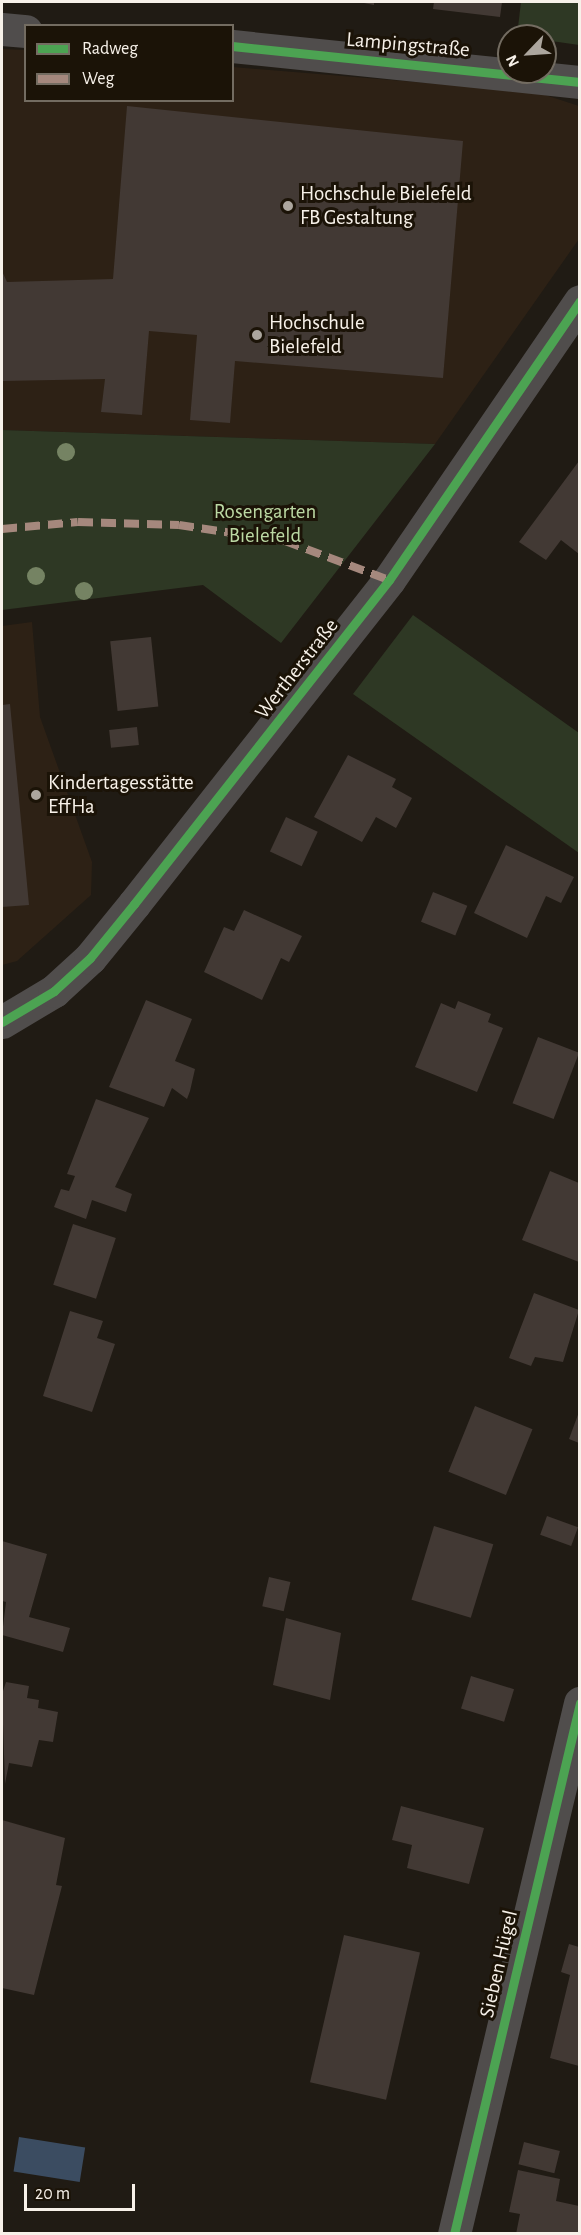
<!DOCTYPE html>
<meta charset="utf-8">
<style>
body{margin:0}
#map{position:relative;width:581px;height:2235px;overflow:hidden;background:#201b14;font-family:"Alegreya Sans",sans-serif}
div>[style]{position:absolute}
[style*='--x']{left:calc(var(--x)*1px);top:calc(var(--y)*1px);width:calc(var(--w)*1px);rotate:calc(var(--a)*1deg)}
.education>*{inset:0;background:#2d2115}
.green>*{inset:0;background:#2e3824}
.water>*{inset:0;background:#3b4c61;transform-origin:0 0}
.building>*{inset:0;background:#423934;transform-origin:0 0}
.minor>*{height:33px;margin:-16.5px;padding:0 16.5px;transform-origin:16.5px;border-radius:16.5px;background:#504d4c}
.quiet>*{height:8px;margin-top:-4px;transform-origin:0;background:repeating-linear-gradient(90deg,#a5887d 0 15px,transparent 0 23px)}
.cycleway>*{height:9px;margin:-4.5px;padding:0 4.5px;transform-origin:4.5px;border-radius:4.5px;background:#4ca352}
.trees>*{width:18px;height:18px;margin:-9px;border-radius:50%;background:#758363}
.dots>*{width:16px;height:16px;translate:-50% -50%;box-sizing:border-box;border:3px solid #1b1307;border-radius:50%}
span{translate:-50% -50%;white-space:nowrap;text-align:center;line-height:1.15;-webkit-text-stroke:6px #1b1307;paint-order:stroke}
.street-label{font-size:21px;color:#f7f1e9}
.poi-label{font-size:21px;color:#f7f1e9}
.left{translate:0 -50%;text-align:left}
.park-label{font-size:21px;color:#bbd8a3}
.frame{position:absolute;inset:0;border:3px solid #f7f1e9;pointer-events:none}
.legend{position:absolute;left:24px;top:24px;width:210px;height:78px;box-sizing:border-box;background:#1b1307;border:2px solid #736c61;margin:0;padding:8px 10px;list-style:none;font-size:18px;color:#f7f1e9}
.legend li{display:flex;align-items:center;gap:12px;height:30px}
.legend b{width:30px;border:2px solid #736c61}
.north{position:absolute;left:497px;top:24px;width:60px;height:60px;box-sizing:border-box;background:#1b1307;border:2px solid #736c61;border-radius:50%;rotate:245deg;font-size:16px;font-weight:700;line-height:24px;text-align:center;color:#f7f1e9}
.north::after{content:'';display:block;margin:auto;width:21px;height:27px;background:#aca69e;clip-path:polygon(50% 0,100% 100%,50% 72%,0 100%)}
.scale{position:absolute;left:24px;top:2184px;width:111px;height:27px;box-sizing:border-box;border:3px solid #f7f1e9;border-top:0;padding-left:8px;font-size:18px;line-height:21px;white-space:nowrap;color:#f7f1e9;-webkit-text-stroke:4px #1b1307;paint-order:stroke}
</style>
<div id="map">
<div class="education">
<div style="clip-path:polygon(2px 49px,25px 50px,26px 100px,232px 100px,233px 67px,536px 92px,579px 106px,579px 239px,435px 444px,2px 430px)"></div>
<div style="clip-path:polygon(32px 622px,40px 717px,92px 862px,91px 895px,17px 961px,2px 965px,2px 626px)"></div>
</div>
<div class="green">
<div style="clip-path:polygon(521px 2px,579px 2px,579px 45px,517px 36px)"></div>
<div style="clip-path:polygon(2px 430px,435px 444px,281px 643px,203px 585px,2px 610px)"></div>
<div style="clip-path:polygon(413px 615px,579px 733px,579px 853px,353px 694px)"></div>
</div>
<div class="water">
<div style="left:19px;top:2137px;width:67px;height:35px;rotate:9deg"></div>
</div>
<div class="building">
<div style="clip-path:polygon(359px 2px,374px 2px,374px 5px)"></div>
<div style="clip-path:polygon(434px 2px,502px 2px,500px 17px,433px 9px)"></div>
<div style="clip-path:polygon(127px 106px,463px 141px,443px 378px,235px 361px,230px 423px,190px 420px,197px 335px,149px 331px,142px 415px,101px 412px,105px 379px,2px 381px,2px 271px,7px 282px,113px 279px)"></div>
<div style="clip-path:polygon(579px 461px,579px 554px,561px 540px,546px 560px,519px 542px)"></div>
<div style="left:151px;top:637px;width:70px;height:41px;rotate:84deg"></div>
<div style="clip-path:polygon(10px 704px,29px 905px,2px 907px,2px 705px)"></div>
<div style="left:137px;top:727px;width:18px;height:28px;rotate:84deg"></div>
<div style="clip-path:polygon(348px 755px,396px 779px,392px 787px,412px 798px,396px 828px,376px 817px,362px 842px,314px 817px)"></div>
<div style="left:286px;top:817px;width:35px;height:38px;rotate:25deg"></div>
<div style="clip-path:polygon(506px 845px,574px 877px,561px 903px,546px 896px,527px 938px,474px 913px)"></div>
<div style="left:433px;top:892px;width:37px;height:32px;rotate:22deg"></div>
<div style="clip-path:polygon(244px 910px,302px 936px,289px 962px,281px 958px,262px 1000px,204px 972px,224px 927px,234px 931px)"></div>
<div style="clip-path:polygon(146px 1000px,192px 1019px,175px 1061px,195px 1069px,190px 1091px,187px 1099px,172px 1088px,164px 1107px,109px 1087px)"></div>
<div style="clip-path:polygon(458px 1001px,491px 1014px,488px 1022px,503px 1028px,477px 1092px,415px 1067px,441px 1003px,455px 1009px)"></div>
<div style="left:538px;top:1037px;width:44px;height:71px;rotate:21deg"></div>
<div style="clip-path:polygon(96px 1099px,149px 1118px,115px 1187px,132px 1194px,126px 1212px,92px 1200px,86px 1219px,54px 1207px,61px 1189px,69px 1191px,75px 1176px,67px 1174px)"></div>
<div style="clip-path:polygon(550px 1171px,579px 1183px,579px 1262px,522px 1240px)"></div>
<div style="left:73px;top:1224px;width:45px;height:64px;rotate:18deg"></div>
<div style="clip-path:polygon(534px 1293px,579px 1310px,563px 1362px,535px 1357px,531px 1366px,509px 1358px)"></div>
<div style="clip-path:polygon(70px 1311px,103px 1321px,97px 1338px,115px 1344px,92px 1412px,43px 1396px)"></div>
<div style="left:475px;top:1406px;width:62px;height:71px;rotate:22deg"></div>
<div style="clip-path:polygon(579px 1412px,579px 1443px,569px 1439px)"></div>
<div style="left:547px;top:1516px;width:33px;height:20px;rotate:20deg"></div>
<div style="left:434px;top:1526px;width:62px;height:77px;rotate:17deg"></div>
<div style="clip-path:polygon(2px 1541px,47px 1554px,29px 1617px,70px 1628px,63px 1652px,2px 1635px,6px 1602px,2px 1601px)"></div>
<div style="left:269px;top:1577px;width:22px;height:30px;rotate:13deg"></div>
<div style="clip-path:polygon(286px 1618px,341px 1633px,330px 1700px,273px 1685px)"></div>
<div style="left:471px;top:1676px;width:45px;height:34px;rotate:17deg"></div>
<div style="clip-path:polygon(6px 1682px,29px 1686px,27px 1698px,39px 1700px,38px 1708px,58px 1712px,53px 1742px,39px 1740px,32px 1767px,9px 1763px,5px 1784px,2px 1694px)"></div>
<div style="clip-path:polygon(401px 1806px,484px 1828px,469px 1884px,407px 1868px,412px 1845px,392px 1840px)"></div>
<div style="clip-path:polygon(2px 1820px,65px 1838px,56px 1885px,62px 1886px,34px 1995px,2px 1988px)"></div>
<div style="left:344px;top:1935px;width:78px;height:151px;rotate:13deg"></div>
<div style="clip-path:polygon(569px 1944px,579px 1947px,579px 2066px,550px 2058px,570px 1975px,561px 1972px)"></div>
<div style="left:524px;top:2142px;width:37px;height:23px;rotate:14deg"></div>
<div style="clip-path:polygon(518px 2170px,560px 2179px,556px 2201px,579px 2206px,579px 2234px,516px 2234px,520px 2214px,509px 2212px)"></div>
</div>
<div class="minor">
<div style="--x:2;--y:29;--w:24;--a:5"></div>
<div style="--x:232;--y:46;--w:350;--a:5.9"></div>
<div style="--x:2;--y:1022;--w:61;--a:-30.8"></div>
<div style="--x:54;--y:991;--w:49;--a:-42.5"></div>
<div style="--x:90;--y:958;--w:70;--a:-50.8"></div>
<div style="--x:134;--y:904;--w:412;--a:-51.8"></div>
<div style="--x:389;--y:580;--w:338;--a:-55.6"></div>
<div style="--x:454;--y:2234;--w:546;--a:-76.65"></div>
</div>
<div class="quiet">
<div style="--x:2;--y:529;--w:76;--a:-5.3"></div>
<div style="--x:78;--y:522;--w:101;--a:1.7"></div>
<div style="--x:179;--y:525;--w:107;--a:8.6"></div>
<div style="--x:285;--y:541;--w:111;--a:20.6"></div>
</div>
<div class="cycleway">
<div style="--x:232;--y:46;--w:350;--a:5.9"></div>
<div style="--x:2;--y:1022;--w:61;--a:-30.8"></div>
<div style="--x:54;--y:991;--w:49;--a:-42.5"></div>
<div style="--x:90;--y:958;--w:70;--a:-50.8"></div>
<div style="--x:134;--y:904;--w:412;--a:-51.8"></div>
<div style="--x:389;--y:580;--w:338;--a:-55.6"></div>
<div style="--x:454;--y:2234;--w:546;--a:-76.65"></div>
</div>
<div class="trees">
<div style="left:66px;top:452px"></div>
<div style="left:36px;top:576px"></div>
<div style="left:84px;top:591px"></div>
</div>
<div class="dots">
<div style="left:288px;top:206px;background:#aca69e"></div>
<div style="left:257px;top:335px;background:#aca69e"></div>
<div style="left:36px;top:795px;background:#aca69e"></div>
</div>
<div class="street-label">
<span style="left:408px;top:45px;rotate:5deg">Lampingstraße</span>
<span style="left:297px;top:669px;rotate:-52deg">Wertherstraße</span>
<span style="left:499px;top:1964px;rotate:-77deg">Sieben Hügel</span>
</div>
<div class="poi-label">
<span class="left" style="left:300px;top:206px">Hochschule Bielefeld<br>FB Gestaltung</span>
<span class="left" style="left:269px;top:335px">Hochschule<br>Bielefeld</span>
<span class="left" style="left:48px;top:795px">Kindertagesstätte<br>EffHa</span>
</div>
<div class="park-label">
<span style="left:265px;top:524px">Rosengarten<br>Bielefeld</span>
</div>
<div class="frame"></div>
<ul class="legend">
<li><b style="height:8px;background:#4ca352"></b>Radweg</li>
<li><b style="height:8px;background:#a5887d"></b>Weg</li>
</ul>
<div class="north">N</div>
<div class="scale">20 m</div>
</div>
